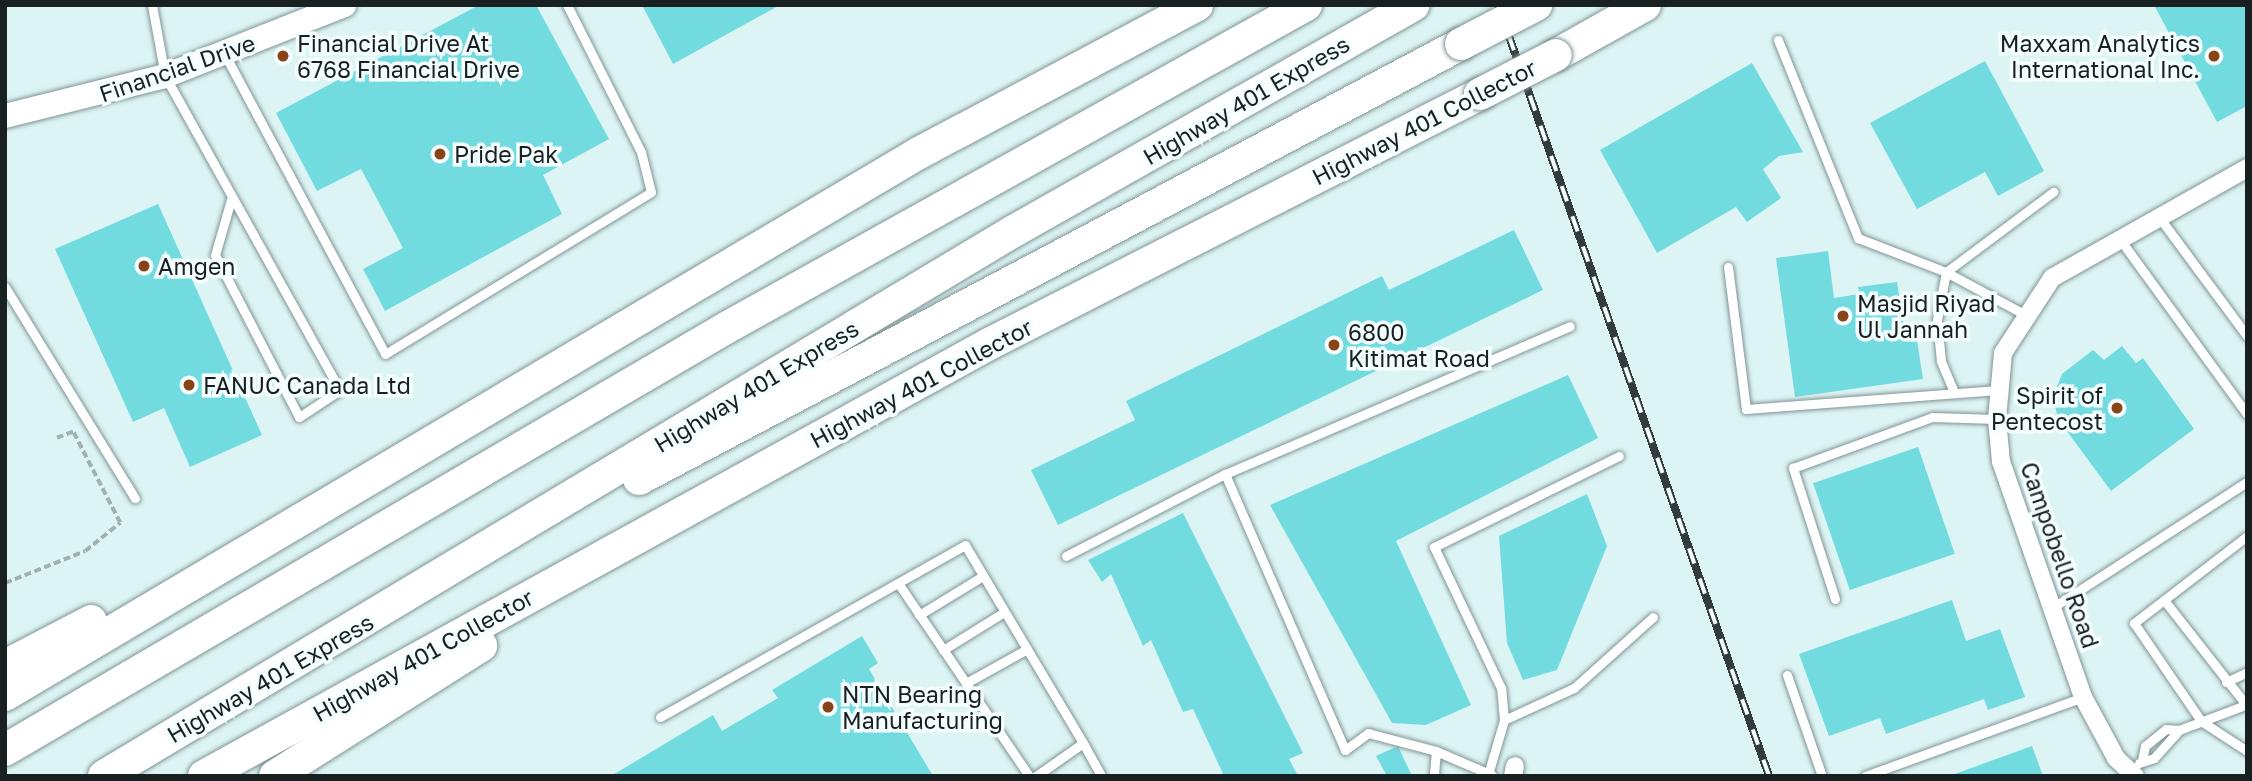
<!DOCTYPE html>
<style>
body{margin:0}
#map{position:relative;width:2252px;height:781px;overflow:hidden;background:#ddf4f4;font-family:"Golos Text",sans-serif}
div>[style]{position:absolute}
[style*='--x']{left:calc(var(--x)*1px);top:calc(var(--y)*1px);width:calc(var(--w)*1px);rotate:calc(var(--a)*1deg)}
.building>*{inset:0;background:#71dbe0;transform-origin:0 0}
.path>*{height:3.5px;margin-top:-1.75px;transform-origin:0;background:repeating-linear-gradient(90deg,#9fb1b1 0 7px,transparent 0 10.5px)}
.roads{filter:drop-shadow(0 0 2px #809595) drop-shadow(0 0 2px #809595)}
.lane>*{height:9px;margin:-4.5px;padding:0 4.5px;transform-origin:4.5px;border-radius:4.5px;background:#fff}
.street>*{height:18px;margin:-9px;padding:0 9px;transform-origin:9px;border-radius:9px;background:#fff}
.secondary>*{height:24px;margin:-12px;padding:0 12px;transform-origin:12px;border-radius:12px;background:#fff}
.highway>*{height:32px;margin:-16px;padding:0 16px;transform-origin:16px;border-radius:16px;background:#fff}
.rail>*{height:8px;margin-top:-4px;transform-origin:0;background:repeating-linear-gradient(90deg,#f5fefe 0 16px,#323c3c 0 32px);box-sizing:border-box;border-block:2px solid #323c3c}
.bridges{filter:drop-shadow(0 0 2px #809595) drop-shadow(0 0 2px #809595)}
.highway-bridge>*{height:32px;margin:-16px;padding:0 16px;transform-origin:16px;border-radius:16px;background:#fff}
.dots>*{width:19px;height:19px;translate:-50% -50%;box-sizing:border-box;border:4px solid #f5fefe;border-radius:50%}
span{translate:-50% -50%;white-space:nowrap;text-align:center;line-height:1.15;-webkit-text-stroke:7px #f5fefe;paint-order:stroke}
.poi-label{font-size:23px;color:#182021}
.left{translate:0 -50%;text-align:left}
.right{translate:-100% -50%;text-align:right}
.street-label{font-size:23px;color:#182021}
.frame{position:absolute;inset:0;border:7px solid #182021;pointer-events:none}
</style>
<div id="map">
<div class="building">
<div style="clip-path:polygon(479px 5px,536px 5px,609px 139px,543px 175px,562px 214px,385px 311px,363px 269px,403px 248px,361px 169px,317px 191px,276px 113px)"></div>
<div style="clip-path:polygon(642px 5px,780px 5px,673px 64px)"></div>
<div style="clip-path:polygon(2154px 5px,2247px 5px,2247px 106px,2217px 122px)"></div>
<div style="clip-path:polygon(1985px 61px,2044px 171px,1998px 196px,1985px 172px,1917px 209px,1870px 123px)"></div>
<div style="clip-path:polygon(1752px 63px,1803px 152px,1779px 156px,1763px 169px,1781px 198px,1747px 222px,1736px 207px,1657px 253px,1600px 150px)"></div>
<div style="clip-path:polygon(158px 204px,262px 435px,190px 467px,164px 408px,133px 422px,55px 249px)"></div>
<div style="clip-path:polygon(1514px 230px,1543px 290px,1058px 525px,1031px 470px,1135px 420px,1126px 401px,1382px 276px,1389px 290px)"></div>
<div style="clip-path:polygon(1828px 251px,1834px 298px,1859px 294px,1858px 287px,1897px 282px,1905px 335px,1916px 334px,1923px 379px,1795px 397px,1776px 258px)"></div>
<div style="clip-path:polygon(2122px 346px,2136px 363px,2143px 358px,2194px 429px,2111px 491px,2058px 419px,2053px 397px,2062px 374px,2093px 350px,2104px 360px)"></div>
<div style="clip-path:polygon(1568px 375px,1598px 438px,1396px 541px,1471px 705px,1426px 725px,1392px 723px,1270px 505px)"></div>
<div style="left:1918px;top:447px;width:113px;height:111px;rotate:71deg"></div>
<div style="clip-path:polygon(1587px 494px,1607px 546px,1557px 670px,1523px 680px,1507px 643px,1499px 536px)"></div>
<div style="clip-path:polygon(1183px 513px,1303px 753px,1289px 759px,1298px 776px,1224px 776px,1193px 709px,1183px 712px,1151px 640px,1143px 646px,1111px 574px,1102px 582px,1088px 560px)"></div>
<div style="clip-path:polygon(1952px 600px,1966px 641px,2000px 629px,2025px 697px,1988px 710px,1984px 699px,1886px 734px,1880px 718px,1829px 736px,1799px 654px)"></div>
<div style="clip-path:polygon(862px 636px,878px 663px,869px 669px,933px 776px,611px 776px,713px 715px,722px 731px,778px 698px,772px 690px)"></div>
<div style="clip-path:polygon(1398px 746px,1412px 776px,1387px 776px,1376px 756px)"></div>
<div style="clip-path:polygon(2032px 746px,2043px 776px,1952px 776px,1952px 775px)"></div>
</div>
<div class="path">
<div style="--x:5;--y:583;--w:86;--a:-21.8"></div>
<div style="--x:85;--y:551;--w:45;--a:-38.7"></div>
<div style="--x:120;--y:523;--w:102;--a:-117.3"></div>
<div style="--x:73;--y:432;--w:17;--a:159"></div>
</div>
<div class="roads">
<div class="lane">
<div style="--x:152;--y:5;--w:72;--a:79.6"></div>
<div style="--x:165;--y:76;--w:359;--a:60.9"></div>
<div style="--x:340;--y:390;--w:49;--a:146.6"></div>
<div style="--x:299;--y:417;--w:182;--a:-117.4"></div>
<div style="--x:215;--y:255;--w:61;--a:-73.9"></div>
<div style="--x:1778;--y:40;--w:214;--a:68"></div>
<div style="--x:1858;--y:238;--w:94;--a:21.1"></div>
<div style="--x:1946;--y:272;--w:89;--a:28.3"></div>
<div style="--x:225;--y:55;--w:339;--a:61.8"></div>
<div style="--x:385;--y:354;--w:311;--a:-31.3"></div>
<div style="--x:651;--y:192;--w:41;--a:-104"></div>
<div style="--x:641;--y:152;--w:165;--a:-116.7"></div>
<div style="--x:2159;--y:217;--w:148;--a:53.5"></div>
<div style="--x:2119;--y:238;--w:218;--a:54"></div>
<div style="--x:1728;--y:267;--w:143;--a:82.8"></div>
<div style="--x:1746;--y:409;--w:253;--a:-4.3"></div>
<div style="--x:5;--y:287;--w:248;--a:58.4"></div>
<div style="--x:1954;--y:392;--w:34;--a:-113"></div>
<div style="--x:1941;--y:361;--w:41;--a:-95.6"></div>
<div style="--x:1937;--y:320;--w:49;--a:-79.4"></div>
<div style="--x:1946;--y:272;--w:134;--a:-36.8"></div>
<div style="--x:1225;--y:474;--w:301;--a:66.5"></div>
<div style="--x:1345;--y:750;--w:29;--a:-36"></div>
<div style="--x:1368;--y:733;--w:70;--a:14.8"></div>
<div style="--x:1436;--y:751;--w:25;--a:95"></div>
<div style="--x:2247;--y:536;--w:143;--a:142.4"></div>
<div style="--x:2134;--y:623;--w:119;--a:55.6"></div>
<div style="--x:2201;--y:721;--w:55;--a:33.1"></div>
<div style="--x:1066;--y:556;--w:179;--a:-27.3"></div>
<div style="--x:1225;--y:474;--w:375;--a:-23.2"></div>
<div style="--x:898;--y:583;--w:233;--a:55.8"></div>
<div style="--x:1835;--y:599;--w:138;--a:-107.8"></div>
<div style="--x:1793;--y:468;--w:148;--a:-20.1"></div>
<div style="--x:1932;--y:417;--w:65;--a:1.8"></div>
<div style="--x:2164;--y:600;--w:135;--a:51.9"></div>
<div style="--x:2055;--y:606;--w:229;--a:-32.9"></div>
<div style="--x:919;--y:615;--w:75;--a:-31.4"></div>
<div style="--x:943;--y:650;--w:72;--a:-31.9"></div>
<div style="--x:1787;--y:675;--w:107;--a:70.9"></div>
<div style="--x:2226;--y:682;--w:23;--a:-25"></div>
<div style="--x:966;--y:683;--w:70;--a:-29.1"></div>
<div style="--x:660;--y:717;--w:350;--a:-29.4"></div>
<div style="--x:965;--y:545;--w:230;--a:59.2"></div>
<div style="--x:1083;--y:743;--w:57;--a:144.9"></div>
<div style="--x:1504;--y:720;--w:77;--a:-24.6"></div>
<div style="--x:1574;--y:688;--w:106;--a:-41.9"></div>
<div style="--x:1083;--y:743;--w:38;--a:61"></div>
<div style="--x:1436;--y:751;--w:61;--a:23.2"></div>
<div style="--x:2142;--y:760;--w:14;--a:-78"></div>
<div style="--x:2145;--y:746;--w:27;--a:-39"></div>
<div style="--x:2166;--y:729;--w:13;--a:4"></div>
<div style="--x:2179;--y:730;--w:71;--a:-20.7"></div>
<div style="--x:2139;--y:763;--w:16;--a:-18"></div>
<div style="--x:2154;--y:758;--w:38;--a:-48"></div>
<div style="--x:1489;--y:771;--w:53;--a:-73.6"></div>
<div style="--x:1504;--y:720;--w:32;--a:-95"></div>
<div style="--x:1501;--y:688;--w:156;--a:-115.4"></div>
<div style="--x:1434;--y:547;--w:206;--a:-26.2"></div>
<div style="--x:1865;--y:776;--w:232;--a:-19.9"></div>
</div>
<div class="street">
<div style="--x:1513;--y:776;--w:10;--a:-79"></div>
<div style="--x:2135;--y:776;--w:26;--a:-137"></div>
<div style="--x:2116;--y:758;--w:69;--a:-118.4"></div>
<div style="--x:2083;--y:697;--w:249;--a:-109.2"></div>
<div style="--x:2001;--y:462;--w:43;--a:-95.3"></div>
<div style="--x:1997;--y:419;--w:66;--a:-84.8"></div>
<div style="--x:2003;--y:353;--w:90;--a:-56.8"></div>
<div style="--x:2052;--y:278;--w:224;--a:-29.4"></div>
</div>
<div class="secondary">
<div style="--x:5;--y:116;--w:165;--a:-14"></div>
<div style="--x:165;--y:76;--w:193;--a:-21.6"></div>
</div>
<div class="highway">
<div style="--x:1556;--y:55;--w:102;--a:-29.3"></div>
<div style="--x:639;--y:479;--w:930;--a:-27.89"></div>
<div style="--x:5;--y:666;--w:97;--a:-27.6"></div>
<div style="--x:5;--y:695;--w:1063;--a:-30.67"></div>
<div style="--x:919;--y:153;--w:315;--a:-28"></div>
<div style="--x:5;--y:750;--w:835;--a:-30.34"></div>
<div style="--x:726;--y:328;--w:664;--a:-29.11"></div>
<div style="--x:104;--y:776;--w:1061;--a:-30.92"></div>
<div style="--x:1014;--y:231;--w:459;--a:-29.5"></div>
<div style="--x:204;--y:776;--w:896;--a:-28.82"></div>
<div style="--x:989;--y:344;--w:551;--a:-26.98"></div>
<div style="--x:275;--y:776;--w:244;--a:-32.3"></div>
</div>
</div>
<div class="rail">
<div style="--x:1498;--y:5;--w:817;--a:70.63"></div>
</div>
<div class="bridges">
<div class="highway-bridge">
<div style="--x:1461;--y:44;--w:85;--a:-27.5"></div>
<div style="--x:1480;--y:94;--w:85;--a:-27.2"></div>
</div>
</div>
<div class="dots">
<div style="left:283px;top:56px;background:#884418"></div>
<div style="left:2214px;top:56px;background:#884418"></div>
<div style="left:440px;top:154px;background:#884418"></div>
<div style="left:144px;top:266px;background:#884418"></div>
<div style="left:1843px;top:316px;background:#884418"></div>
<div style="left:1334px;top:345px;background:#884418"></div>
<div style="left:189px;top:385px;background:#884418"></div>
<div style="left:2117px;top:408px;background:#884418"></div>
<div style="left:828px;top:707px;background:#884418"></div>
</div>
<div class="poi-label">
<span class="left" style="left:297px;top:56px">Financial Drive At<br>6768 Financial Drive</span>
<span class="right" style="left:2200px;top:56px">Maxxam Analytics<br>International Inc.</span>
<span class="left" style="left:454px;top:154px">Pride Pak</span>
<span class="left" style="left:158px;top:266px">Amgen</span>
<span class="left" style="left:1857px;top:316px">Masjid Riyad<br>Ul Jannah</span>
<span class="left" style="left:1348px;top:345px">6800<br>Kitimat Road</span>
<span class="left" style="left:203px;top:385px">FANUC Canada Ltd</span>
<span class="right" style="left:2103px;top:408px">Spirit of<br>Pentecost</span>
<span class="left" style="left:842px;top:707px">NTN Bearing<br>Manufacturing</span>
</div>
<div class="street-label">
<span style="left:177px;top:68px;rotate:-19deg">Financial Drive</span>
<span style="left:1246px;top:100px;rotate:-30deg">Highway 401 Express</span>
<span style="left:1424px;top:122px;rotate:-27deg">Highway 401 Collector</span>
<span style="left:921px;top:383px;rotate:-28deg">Highway 401 Collector</span>
<span style="left:756px;top:386px;rotate:-31deg">Highway 401 Express</span>
<span style="left:2060px;top:555px;rotate:71deg">Campobello Road</span>
<span style="left:423px;top:655px;rotate:-29deg">Highway 401 Collector</span>
<span style="left:270px;top:678px;rotate:-30deg">Highway 401 Express</span>
</div>
<div class="frame"></div>
</div>
